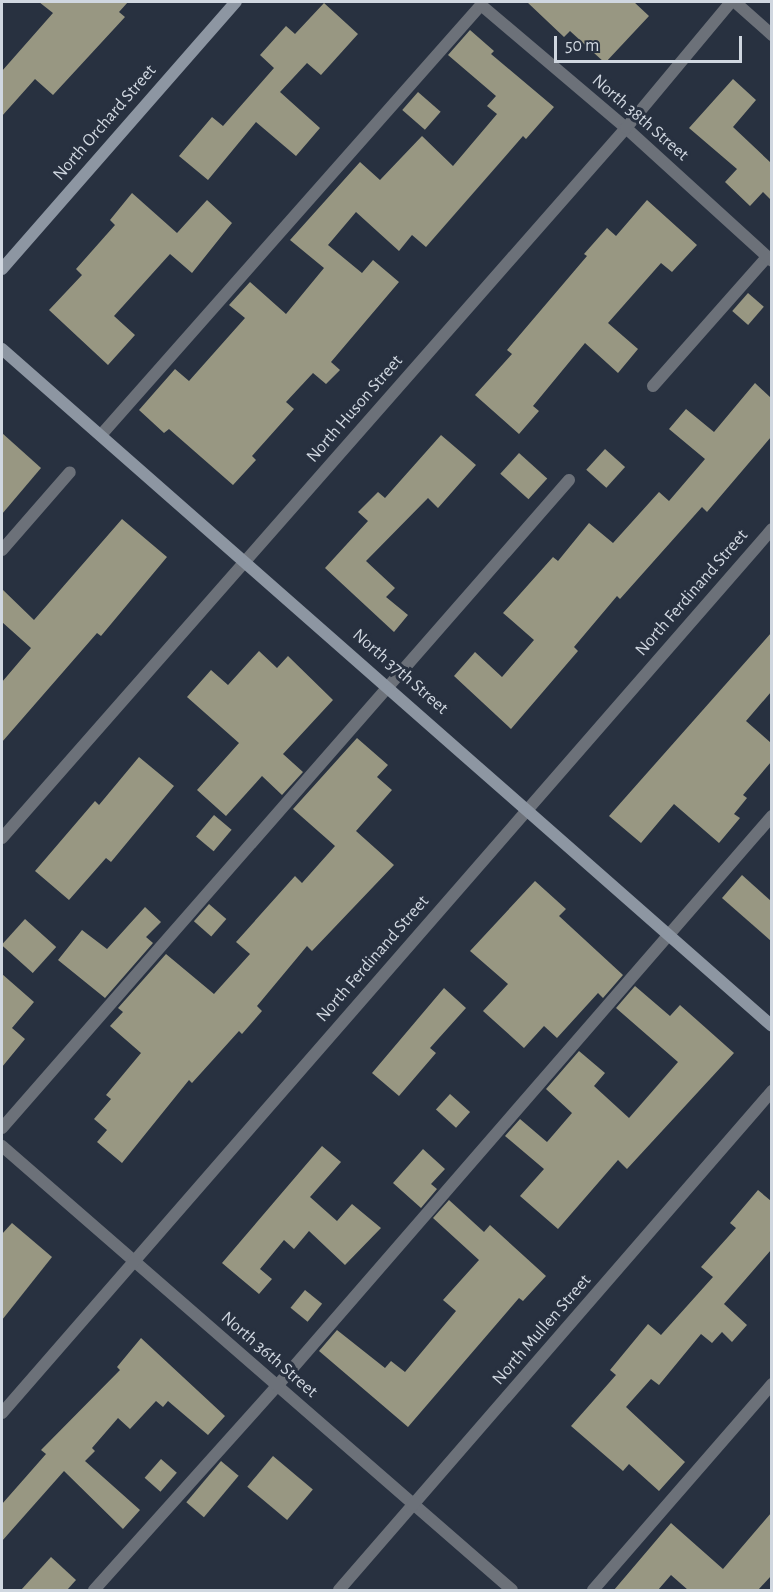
<!DOCTYPE html>
<style>
body{margin:0}
#map{position:relative;width:773px;height:1592px;overflow:hidden;background:#283140;font-family:"Alegreya Sans",sans-serif}
div>[style]{position:absolute}
[style*='--x']{left:calc(var(--x)*1px);top:calc(var(--y)*1px);width:calc(var(--w)*1px);rotate:calc(var(--a)*1deg)}
.building>*{inset:0;background:#989782;transform-origin:0 0}
.lane>*{height:12px;margin:-6px;padding:0 6px;transform-origin:6px;border-radius:6px;background:#6c7179}
.street>*{height:12px;margin:-6px;padding:0 6px;transform-origin:6px;border-radius:6px;background:#6c7179}
.secondary>*{height:12px;margin:-6px;padding:0 6px;transform-origin:6px;border-radius:6px;background:#8d96a2}
span{translate:-50% -50%;white-space:nowrap;text-align:center;line-height:1.15;-webkit-text-stroke:6px #283140;paint-order:stroke}
.street-label{font-size:18px;color:#d0d7e0}
.frame{position:absolute;inset:0;border:3px solid #d0d7e0;pointer-events:none}
.scale{position:absolute;left:554px;top:36px;width:188px;height:27px;box-sizing:border-box;border:3px solid #d0d7e0;border-top:0;padding-left:8px;font-size:18px;line-height:21px;white-space:nowrap;color:#d0d7e0;-webkit-text-stroke:4px #283140;paint-order:stroke}
</style>
<div id="map">
<div class="building">
<div style="clip-path:polygon(39px 2px,128px 2px,119px 12px,125px 17px,53px 95px,35px 79px,2px 116px,2px 71px,53px 13px)"></div>
<div style="clip-path:polygon(527px 2px,634px 2px,649px 16px,605px 63px,570px 31px,564px 37px)"></div>
<div style="clip-path:polygon(324px 3px,358px 34px,321px 75px,307px 63px,280px 92px,320px 128px,296px 156px,256px 122px,208px 180px,179px 156px,212px 117px,223px 126px,274px 68px,260px 55px,286px 26px,295px 34px)"></div>
<div style="clip-path:polygon(470px 30px,494px 51px,491px 54px,554px 107px,526px 139px,523px 136px,426px 247px,412px 235px,399px 251px,356px 212px,328px 245px,362px 273px,373px 260px,399px 282px,331px 362px,340px 370px,326px 384px,313px 373px,286px 402px,294px 409px,252px 456px,256px 460px,233px 485px,169px 429px,164px 433px,139px 410px,175px 369px,189px 381px,245px 318px,229px 305px,250px 282px,286px 314px,324px 268px,290px 240px,360px 162px,380px 180px,422px 136px,453px 166px,497px 114px,487px 106px,496px 96px,448px 55px)"></div>
<div style="clip-path:polygon(733px 79px,756px 100px,733px 127px,771px 163px,771px 200px,763px 192px,750px 206px,725px 182px,737px 169px,689px 128px)"></div>
<div style="left:418px;top:92px;width:30px;height:24px;rotate:41deg"></div>
<div style="clip-path:polygon(132px 193px,177px 233px,207px 200px,232px 223px,192px 273px,170px 254px,114px 316px,135px 335px,108px 365px,49px 310px,82px 275px,76px 269px,115px 225px,110px 220px)"></div>
<div style="clip-path:polygon(647px 200px,697px 245px,672px 272px,661px 263px,608px 323px,638px 349px,618px 373px,585px 343px,533px 406px,539px 411px,519px 434px,475px 395px,512px 354px,507px 350px,587px 256px,584px 254px,607px 228px,616px 236px)"></div>
<div style="left:748px;top:293px;width:21px;height:24px;rotate:41deg"></div>
<div style="clip-path:polygon(755px 383px,771px 398px,771px 437px,707px 512px,702px 507px,620px 599px,617px 596px,574px 647px,578px 651px,511px 729px,454px 676px,475px 652px,502px 677px,534px 640px,503px 613px,553px 557px,558px 561px,589px 523px,613px 543px,659px 492px,669px 501px,705px 459px,669px 429px,686px 409px,714px 432px)"></div>
<div style="clip-path:polygon(2px 433px,41px 468px,2px 514px)"></div>
<div style="clip-path:polygon(441px 435px,476px 465px,438px 508px,428px 498px,366px 561px,395px 588px,386px 597px,408px 615px,394px 632px,325px 568px,368px 521px,358px 512px,378px 492px,385px 498px)"></div>
<div style="left:605px;top:449px;width:27px;height:28px;rotate:42deg"></div>
<div style="left:519px;top:453px;width:38px;height:28px;rotate:42deg"></div>
<div style="clip-path:polygon(122px 519px,167px 557px,101px 636px,97px 633px,2px 742px,2px 682px,31px 648px,2px 622px,2px 589px,34px 620px)"></div>
<div style="clip-path:polygon(771px 633px,771px 692px,746px 721px,771px 743px,771px 762px,743px 795px,747px 798px,734px 814px,740px 818px,719px 843px,674px 804px,641px 843px,609px 816px)"></div>
<div style="clip-path:polygon(259px 651px,277px 668px,288px 656px,333px 700px,283px 754px,303px 772px,282px 795px,262px 776px,226px 816px,197px 790px,239px 743px,187px 697px,211px 670px,228px 685px)"></div>
<div style="clip-path:polygon(357px 738px,388px 765px,377px 777px,392px 790px,356px 831px,394px 865px,312px 951px,307px 946px,257px 1006px,262px 1011px,242px 1034px,239px 1031px,192px 1083px,189px 1080px,122px 1163px,97px 1142px,107px 1130px,94px 1119px,111px 1099px,106px 1095px,141px 1053px,110px 1026px,123px 1012px,118px 1008px,166px 954px,214px 994px,250px 954px,236px 942px,295px 876px,302px 883px,335px 846px,293px 809px)"></div>
<div style="clip-path:polygon(139px 757px,174px 786px,111px 862px,106px 858px,69px 900px,35px 871px,95px 801px,99px 805px)"></div>
<div style="left:214px;top:815px;width:23px;height:28px;rotate:40deg"></div>
<div style="clip-path:polygon(742px 875px,771px 901px,771px 941px,722px 898px)"></div>
<div style="clip-path:polygon(535px 881px,566px 909px,559px 916px,623px 975px,603px 998px,598px 993px,557px 1038px,544px 1026px,524px 1048px,483px 1011px,508px 984px,470px 951px)"></div>
<div style="left:209px;top:904px;width:23px;height:23px;rotate:41deg"></div>
<div style="clip-path:polygon(145px 907px,161px 922px,146px 937px,153px 943px,105px 998px,58px 960px,82px 930px,107px 949px)"></div>
<div style="left:25px;top:919px;width:42px;height:35px;rotate:42deg"></div>
<div style="clip-path:polygon(2px 974px,34px 1002px,12px 1028px,25px 1039px,2px 1067px)"></div>
<div style="clip-path:polygon(635px 986px,670px 1016px,680px 1005px,734px 1053px,627px 1169px,618px 1160px,558px 1229px,520px 1196px,544px 1169px,505px 1136px,520px 1119px,547px 1142px,572px 1113px,546px 1089px,579px 1051px,605px 1073px,594px 1086px,629px 1118px,678px 1062px,616px 1008px)"></div>
<div style="clip-path:polygon(444px 988px,466px 1008px,430px 1048px,436px 1053px,399px 1096px,372px 1073px)"></div>
<div style="left:450px;top:1094px;width:27px;height:21px;rotate:42deg"></div>
<div style="clip-path:polygon(322px 1146px,341px 1162px,310px 1197px,337px 1221px,352px 1204px,381px 1228px,345px 1265px,309px 1231px,294px 1249px,284px 1240px,260px 1269px,272px 1279px,259px 1294px,222px 1263px)"></div>
<div style="clip-path:polygon(423px 1149px,445px 1169px,431px 1184px,437px 1189px,421px 1208px,393px 1183px)"></div>
<div style="clip-path:polygon(758px 1190px,771px 1201px,771px 1250px,724px 1304px,747px 1325px,732px 1342px,722px 1332px,712px 1343px,701px 1334px,659px 1385px,651px 1379px,626px 1407px,685px 1462px,659px 1491px,629px 1464px,623px 1471px,571px 1426px,616px 1375px,610px 1370px,648px 1324px,661px 1335px,713px 1277px,701px 1267px,736px 1228px,730px 1223px)"></div>
<div style="clip-path:polygon(449px 1200px,484px 1232px,490px 1225px,546px 1276px,523px 1301px,519px 1298px,408px 1427px,319px 1351px,337px 1330px,385px 1368px,391px 1361px,405px 1372px,456px 1311px,443px 1300px,479px 1260px,433px 1218px)"></div>
<div style="clip-path:polygon(12px 1223px,52px 1257px,2px 1320px,2px 1234px)"></div>
<div style="left:305px;top:1290px;width:22px;height:23px;rotate:39deg"></div>
<div style="clip-path:polygon(141px 1338px,225px 1416px,208px 1435px,168px 1401px,163px 1407px,156px 1401px,130px 1429px,118px 1418px,92px 1448px,95px 1451px,85px 1461px,140px 1510px,123px 1529px,64px 1471px,2px 1541px,2px 1504px,46px 1454px,41px 1450px,120px 1370px,117px 1367px)"></div>
<div style="left:273px;top:1456px;width:52px;height:40px;rotate:40deg"></div>
<div style="left:161px;top:1459px;width:21px;height:25px;rotate:41deg"></div>
<div style="left:221px;top:1461px;width:23px;height:54px;rotate:40deg"></div>
<div style="clip-path:polygon(771px 1513px,771px 1576px,758px 1590px,688px 1590px,671px 1575px,658px 1590px,614px 1590px,671px 1523px,723px 1569px)"></div>
<div style="clip-path:polygon(51px 1557px,76px 1580px,67px 1590px,21px 1590px)"></div>
</div>
<div class="lane">
<div style="--x:653;--y:386;--w:172;--a:-48.5"></div>
<div style="--x:101;--y:435;--w:574;--a:-48.53"></div>
<div style="--x:2;--y:550;--w:103;--a:-48.9"></div>
<div style="--x:2;--y:1128;--w:861;--a:-48.81"></div>
<div style="--x:94;--y:1590;--w:274;--a:-48.1"></div>
<div style="--x:277;--y:1386;--w:755;--a:-49.03"></div>
<div style="--x:593;--y:1590;--w:273;--a:-49"></div>
</div>
<div class="street">
<div style="--x:735;--y:2;--w:50;--a:41.7"></div>
<div style="--x:481;--y:5;--w:190;--a:40.3"></div>
<div style="--x:626;--y:128;--w:197;--a:42.3"></div>
<div style="--x:2;--y:838;--w:945;--a:-48.69"></div>
<div style="--x:626;--y:128;--w:164;--a:-50.2"></div>
<div style="--x:2;--y:1146;--w:676;--a:41.04"></div>
<div style="--x:2;--y:1413;--w:1172;--a:-48.94"></div>
<div style="--x:339;--y:1590;--w:661;--a:-49.05"></div>
</div>
<div class="secondary">
<div style="--x:2;--y:269;--w:355;--a:-48.8"></div>
<div style="--x:2;--y:349;--w:1025;--a:41.32"></div>
</div>
<div class="street-label">
<span style="left:640px;top:118px;rotate:41deg">North 38th Street</span>
<span style="left:105px;top:123px;rotate:-49deg">North Orchard Street</span>
<span style="left:355px;top:409px;rotate:-49deg">North Huson Street</span>
<span style="left:692px;top:593px;rotate:-49deg">North Ferdinand Street</span>
<span style="left:400px;top:672px;rotate:41deg">North 37th Street</span>
<span style="left:373px;top:959px;rotate:-49deg">North Ferdinand Street</span>
<span style="left:542px;top:1330px;rotate:-49deg">North Mullen Street</span>
<span style="left:269px;top:1355px;rotate:41deg">North 36th Street</span>
</div>
<div class="frame"></div>
<div class="scale">50 m</div>
</div>
